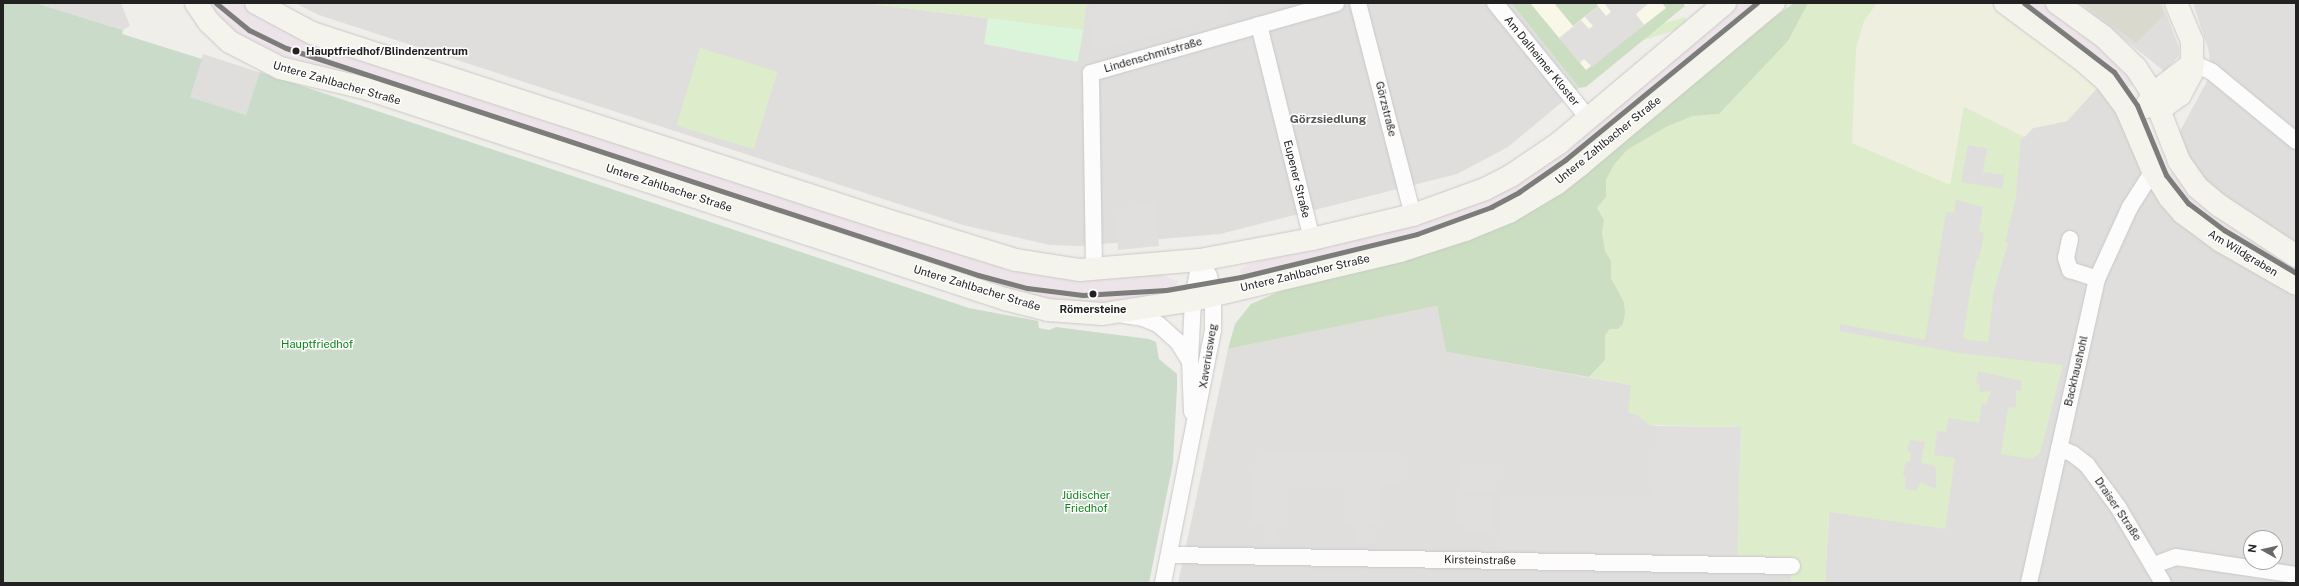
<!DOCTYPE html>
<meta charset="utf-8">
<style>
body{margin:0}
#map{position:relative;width:2299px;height:586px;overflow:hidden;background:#f0eeeb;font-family:"Public Sans",sans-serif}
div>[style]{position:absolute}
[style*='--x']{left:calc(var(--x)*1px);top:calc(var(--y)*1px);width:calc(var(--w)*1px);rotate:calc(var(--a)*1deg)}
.residential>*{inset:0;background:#dfdedc;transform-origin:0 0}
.industrial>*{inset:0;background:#ede4e9}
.education>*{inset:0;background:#f8f7e8}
.construction>*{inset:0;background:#d9d9cd}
.farmland>*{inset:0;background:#efefdf}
.grass>*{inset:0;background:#ddeccb;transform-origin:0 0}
.forest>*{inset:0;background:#cbdec1}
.cemetery>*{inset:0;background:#cadbca}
.park>*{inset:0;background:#daf5da}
.parking>*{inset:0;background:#e0dfde}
.roads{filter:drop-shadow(0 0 1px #c9c8c7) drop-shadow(0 0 1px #c9c8c7)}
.street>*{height:16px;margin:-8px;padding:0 8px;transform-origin:8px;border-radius:8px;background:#fdfcfc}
.secondary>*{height:22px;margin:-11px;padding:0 11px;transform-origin:11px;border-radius:11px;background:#f4f4ed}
.tram-1>*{height:5px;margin:-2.5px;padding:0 2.5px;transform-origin:2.5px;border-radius:2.5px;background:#7c7c7b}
.dots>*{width:11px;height:11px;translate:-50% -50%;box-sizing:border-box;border:2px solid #fff;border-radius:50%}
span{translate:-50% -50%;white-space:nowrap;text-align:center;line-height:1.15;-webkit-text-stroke:3px #fff;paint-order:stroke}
.stop-label{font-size:11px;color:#222;font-weight:700}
.left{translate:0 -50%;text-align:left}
.street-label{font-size:11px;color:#222}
.park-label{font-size:11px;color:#0c8416}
.neighbourhood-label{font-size:12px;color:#555;font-weight:700}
.frame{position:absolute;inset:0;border:4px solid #222;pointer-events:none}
.north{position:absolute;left:2243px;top:530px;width:40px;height:40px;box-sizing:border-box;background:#fff;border:1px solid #a7a7a7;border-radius:50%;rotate:278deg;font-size:11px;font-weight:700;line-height:16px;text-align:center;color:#222}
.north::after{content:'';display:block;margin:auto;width:14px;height:18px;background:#6a6968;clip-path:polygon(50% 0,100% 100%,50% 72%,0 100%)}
</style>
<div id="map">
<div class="residential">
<div style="clip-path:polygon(295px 3px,865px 3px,1083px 30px,1086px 3px,1511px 3px,1579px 88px,1508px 147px,1457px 174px,1220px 234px,1079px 246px,1050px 245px,963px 225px,319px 15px)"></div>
<div style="clip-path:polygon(2079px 3px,2162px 3px,2179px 47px,2179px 56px,2164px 71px)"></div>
<div style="clip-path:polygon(evenodd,2193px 3px,2296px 3px,2296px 583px,1825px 583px,1840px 324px,1964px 107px,2024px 137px,2033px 128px,2067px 121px,2097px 88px,2133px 136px,2142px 167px,2141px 175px,2158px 197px,2197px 170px,2178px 135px,2207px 81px,2210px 65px,2209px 52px,2193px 3px,2251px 538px,2275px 538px,2275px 562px,2251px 562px,2251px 538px)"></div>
<div style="left:203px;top:54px;width:60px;height:45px;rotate:18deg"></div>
<div style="clip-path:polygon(1437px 306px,1446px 352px,1631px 385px,1639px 416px,1650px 425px,1656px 426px,1792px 557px,1791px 583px,1178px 583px,1228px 349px)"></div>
</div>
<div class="industrial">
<div style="clip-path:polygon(207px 3px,241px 3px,249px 9px,981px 261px,1010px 269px,1159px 273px,1177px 281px,1178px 291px,1107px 305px,1037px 298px,289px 59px,241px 36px,215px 15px)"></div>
<div style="clip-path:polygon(1739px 3px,1763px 3px,1543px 181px,1495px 208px,1418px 236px,1243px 279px,1241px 277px,1240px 270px,1246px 265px,1438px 215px)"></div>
<div style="clip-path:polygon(2018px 3px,2042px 3px,2089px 38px,2110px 53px,2134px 82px,2132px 86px,2124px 88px)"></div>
<div style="clip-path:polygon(2173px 171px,2296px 263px,2296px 278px,2203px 222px,2165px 176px)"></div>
</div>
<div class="education">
<div style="clip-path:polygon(1511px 3px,1689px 3px,1586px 87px,1579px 88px)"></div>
</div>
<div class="construction">
<div style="clip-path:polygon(2082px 3px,2159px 3px,2164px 15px,2136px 43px)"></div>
</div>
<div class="farmland">
<div style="clip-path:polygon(1877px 3px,1986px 3px,2064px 57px,2097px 88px,2067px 121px,2033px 128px,2024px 137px,1964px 107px,1951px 186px,1852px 143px,1856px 49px,1864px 21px)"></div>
</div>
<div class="grass">
<div style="clip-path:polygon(865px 3px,1086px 3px,1083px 30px)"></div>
<div style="clip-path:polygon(evenodd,1808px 3px,1877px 3px,1864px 21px,1856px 49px,1852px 143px,1950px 185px,1964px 107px,2024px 137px,2021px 139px,2016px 197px,2005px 242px,2008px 243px,1994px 291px,1988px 342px,1963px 339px,1971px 285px,1977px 259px,1979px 259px,1984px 233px,1979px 232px,1983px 207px,1956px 200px,1954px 213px,1946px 212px,1925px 340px,1840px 324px,1839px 331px,1959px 353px,2063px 365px,2040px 453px,2032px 459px,2001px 454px,2008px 407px,2016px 408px,2016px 390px,2021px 391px,2022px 381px,1978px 371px,1976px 383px,1980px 384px,1979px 392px,1989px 391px,1991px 394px,1988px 397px,1987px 404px,1982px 403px,1979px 423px,1949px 418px,1946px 432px,1937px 431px,1934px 455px,1955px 458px,1945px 529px,1829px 512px,1825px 583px,1791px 583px,1792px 557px,1737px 556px,1741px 427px,1650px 425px,1639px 416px,1628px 412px,1631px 385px,1589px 377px,1605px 360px,1605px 335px,1610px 329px,1618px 329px,1623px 324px,1625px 313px,1624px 302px,1611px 278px,1611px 261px,1605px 251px,1602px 233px,1604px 220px,1597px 208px,1606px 197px,1606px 180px,1614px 165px,1627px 150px,1666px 127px,1693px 116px,1719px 114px,1788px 41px,1808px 3px,1968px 145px,1991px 149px,1987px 149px,1983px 172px,2003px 175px,2005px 172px,2002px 189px,1961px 182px,1968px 145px,1808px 3px,1910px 440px,1925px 442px,1921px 463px,1933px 465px,1936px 469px,1936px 489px,1920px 482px,1916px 491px,1905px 489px,1906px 479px,1903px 474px,1905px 464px,1910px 461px,1911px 454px,1907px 450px,1910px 440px)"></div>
<div style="left:1685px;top:17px;width:10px;height:113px;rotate:73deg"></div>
<div style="left:700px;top:48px;width:81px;height:81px;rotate:17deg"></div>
<div style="left:1159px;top:273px;width:4px;height:71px;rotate:90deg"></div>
</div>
<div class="forest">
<div style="clip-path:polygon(1511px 3px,1530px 3px,1586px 70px,1666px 8px,1662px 3px,1683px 3px,1685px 6px,1586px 87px,1579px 88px)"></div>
<div style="clip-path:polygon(1554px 3px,1596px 3px,1598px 6px,1573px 26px)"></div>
<div style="clip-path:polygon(1794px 3px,1808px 3px,1788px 41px,1719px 114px,1693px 116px,1666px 127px,1627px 150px,1614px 165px,1606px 180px,1606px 197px,1597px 208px,1604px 220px,1602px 233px,1605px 251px,1611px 261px,1611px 278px,1624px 302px,1625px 313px,1623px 324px,1618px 329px,1610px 329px,1605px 335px,1605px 360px,1589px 377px,1446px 352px,1437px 306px,1228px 349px,1235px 324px,1251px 304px,1287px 288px,1473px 235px)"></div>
</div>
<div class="cemetery">
<div style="clip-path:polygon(3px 3px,36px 3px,123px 30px,122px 34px,202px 59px,190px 97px,246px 115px,260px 72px,969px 308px,1038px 321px,1039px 328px,1049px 330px,1056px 327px,1149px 339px,1156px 342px,1159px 359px,1177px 374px,1177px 388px,1173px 463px,1149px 583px,3px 583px)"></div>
</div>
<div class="park">
<div style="clip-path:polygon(988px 18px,1083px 30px,1078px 62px,984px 44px)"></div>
</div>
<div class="parking">
<div style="clip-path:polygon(36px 3px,121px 3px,130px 26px,123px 30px)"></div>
<div style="clip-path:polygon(1096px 3px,1227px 3px,1226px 16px,1104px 48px,1091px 47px)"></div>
<div style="clip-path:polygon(1604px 3px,1649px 3px,1636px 14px,1644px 25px,1592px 67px,1584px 59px,1580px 63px,1559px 38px,1581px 20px,1589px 29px,1593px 26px,1585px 17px,1598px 6px,1606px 16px,1611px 12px)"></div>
<div style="clip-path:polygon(1155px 202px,1159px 246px,1118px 250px,1117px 210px)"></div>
<div style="clip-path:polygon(1656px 426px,1741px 427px,1737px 556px,1497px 548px,1500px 496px,1654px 496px)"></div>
<div style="clip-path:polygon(1263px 451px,1401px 452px,1401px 484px,1381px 484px,1381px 524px,1369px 524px,1369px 544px,1354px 544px,1354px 523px,1344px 523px,1344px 482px,1289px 481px,1288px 521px,1278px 521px,1278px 543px,1265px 543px,1265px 524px,1253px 523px,1254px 465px,1263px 465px)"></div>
<div style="clip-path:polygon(1460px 465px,1504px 465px,1503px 480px,1496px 480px,1496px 490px,1460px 490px)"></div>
<div style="clip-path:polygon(1456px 496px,1490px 496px,1490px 534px,1464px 533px,1464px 523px,1455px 522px)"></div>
</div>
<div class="roads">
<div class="street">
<div style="--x:1358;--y:3;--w:219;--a:75.5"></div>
<div style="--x:1495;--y:3;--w:149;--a:51"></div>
<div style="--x:1259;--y:25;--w:220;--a:76.1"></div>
<div style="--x:2193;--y:63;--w:21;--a:25"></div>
<div style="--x:2212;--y:72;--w:109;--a:39.4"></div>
<div style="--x:2070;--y:239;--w:19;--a:102"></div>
<div style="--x:2066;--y:258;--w:13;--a:72"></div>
<div style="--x:2070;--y:270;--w:28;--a:18"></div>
<div style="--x:1094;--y:270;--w:197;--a:-90.9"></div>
<div style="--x:1091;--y:73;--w:255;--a:-15.9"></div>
<div style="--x:1124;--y:315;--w:19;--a:9"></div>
<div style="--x:1143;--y:318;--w:16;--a:22"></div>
<div style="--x:1158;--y:324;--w:27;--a:42"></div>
<div style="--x:1178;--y:342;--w:22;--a:58"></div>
<div style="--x:1192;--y:412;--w:51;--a:-92.2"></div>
<div style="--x:1190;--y:361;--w:61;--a:-87.2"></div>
<div style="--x:1193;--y:300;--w:41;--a:-80.1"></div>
<div style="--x:2059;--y:448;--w:15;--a:23"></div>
<div style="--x:2073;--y:454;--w:18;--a:38"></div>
<div style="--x:2087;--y:465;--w:52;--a:53.6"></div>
<div style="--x:2118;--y:507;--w:88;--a:59.4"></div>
<div style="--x:1169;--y:555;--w:623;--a:1.01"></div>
<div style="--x:2154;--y:565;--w:23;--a:-20"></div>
<div style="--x:2176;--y:557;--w:121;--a:8.5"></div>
<div style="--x:1163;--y:583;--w:258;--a:-78.8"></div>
<div style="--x:1213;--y:330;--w:35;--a:-90"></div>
<div style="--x:1213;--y:295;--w:19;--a:-102"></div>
<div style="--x:1209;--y:276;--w:18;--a:-119"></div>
<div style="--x:2029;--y:583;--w:312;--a:-77.4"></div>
<div style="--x:2097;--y:279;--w:79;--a:-65.4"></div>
<div style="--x:2130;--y:207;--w:43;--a:-57.4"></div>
</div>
<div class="secondary">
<div style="--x:196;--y:3;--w:23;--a:56"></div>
<div style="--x:209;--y:22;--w:29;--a:44"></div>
<div style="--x:230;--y:42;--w:56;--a:27.5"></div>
<div style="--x:280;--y:68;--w:90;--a:13.4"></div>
<div style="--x:368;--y:89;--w:671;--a:18.25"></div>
<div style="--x:1005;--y:299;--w:44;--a:14.3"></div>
<div style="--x:1048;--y:310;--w:55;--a:4.2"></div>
<div style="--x:1103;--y:314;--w:91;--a:-8.8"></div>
<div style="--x:1193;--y:300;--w:213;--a:-13.3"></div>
<div style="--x:1400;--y:251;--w:68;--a:-17.9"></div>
<div style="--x:1465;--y:230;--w:48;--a:-22.2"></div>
<div style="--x:1509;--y:212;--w:55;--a:-30.8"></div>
<div style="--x:1556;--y:184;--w:31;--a:-38"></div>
<div style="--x:1580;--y:165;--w:253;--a:-39.9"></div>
<div style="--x:256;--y:3;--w:64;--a:28.2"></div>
<div style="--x:312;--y:33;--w:597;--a:18.04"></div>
<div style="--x:880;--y:218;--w:142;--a:17.2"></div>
<div style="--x:1016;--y:260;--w:65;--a:8.9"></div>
<div style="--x:1080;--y:270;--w:120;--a:-4.8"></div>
<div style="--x:1200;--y:260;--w:114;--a:-10.6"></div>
<div style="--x:1312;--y:239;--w:104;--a:-13.4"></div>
<div style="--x:1413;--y:215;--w:77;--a:-19.9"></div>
<div style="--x:1485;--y:189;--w:30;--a:-27"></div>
<div style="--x:1512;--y:175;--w:57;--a:-34.2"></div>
<div style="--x:1559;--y:143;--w:217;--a:-40.1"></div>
<div style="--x:2005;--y:3;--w:94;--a:36.4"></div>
<div style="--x:2081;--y:59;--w:33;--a:41"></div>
<div style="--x:2106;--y:81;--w:34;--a:53"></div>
<div style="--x:2126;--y:108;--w:69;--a:66.8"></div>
<div style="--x:2153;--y:171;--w:32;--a:58"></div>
<div style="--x:2170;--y:198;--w:20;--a:49"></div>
<div style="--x:2183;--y:213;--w:47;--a:36.4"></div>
<div style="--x:2221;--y:241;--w:86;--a:29.8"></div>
<div style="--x:2057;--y:3;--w:57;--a:35.7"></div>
<div style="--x:2103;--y:36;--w:46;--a:44.1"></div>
<div style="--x:2136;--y:68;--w:31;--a:57"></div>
<div style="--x:2153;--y:94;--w:72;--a:68.8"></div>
<div style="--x:2179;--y:161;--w:32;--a:55"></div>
<div style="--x:2197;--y:187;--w:30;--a:40"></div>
<div style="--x:2220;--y:206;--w:91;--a:33.3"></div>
<div style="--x:2146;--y:107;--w:15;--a:-62"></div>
<div style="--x:2153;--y:94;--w:51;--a:-37.8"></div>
<div style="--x:2159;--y:110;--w:26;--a:-36"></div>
<div style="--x:2180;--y:95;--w:26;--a:-62"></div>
<div style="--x:2192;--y:72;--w:31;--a:-90"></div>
<div style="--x:2192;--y:41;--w:41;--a:-112.8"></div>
</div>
</div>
<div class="tram-1">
<div style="--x:216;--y:3;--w:43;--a:39.3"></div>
<div style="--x:249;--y:30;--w:41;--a:25.9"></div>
<div style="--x:286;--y:48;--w:728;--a:18.16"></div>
<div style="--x:978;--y:275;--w:51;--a:14.9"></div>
<div style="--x:1027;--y:288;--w:56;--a:7.1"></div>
<div style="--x:1083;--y:295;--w:83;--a:-3.4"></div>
<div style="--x:1166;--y:290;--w:76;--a:-9.8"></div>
<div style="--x:1241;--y:277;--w:181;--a:-13.7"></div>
<div style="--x:1417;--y:234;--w:79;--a:-20"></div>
<div style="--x:1491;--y:207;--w:32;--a:-28"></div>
<div style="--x:1519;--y:192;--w:56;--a:-34.8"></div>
<div style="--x:1565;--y:160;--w:248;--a:-39.3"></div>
<div style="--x:2024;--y:3;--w:113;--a:37.5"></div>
<div style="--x:2114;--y:72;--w:40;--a:55.1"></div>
<div style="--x:2137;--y:105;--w:76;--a:67.5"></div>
<div style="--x:2166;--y:175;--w:36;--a:52"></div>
<div style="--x:2188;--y:203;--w:45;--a:36.9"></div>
<div style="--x:2224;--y:230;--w:84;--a:30.8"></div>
</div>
<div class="dots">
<div style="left:296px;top:51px;background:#222"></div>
<div style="left:1093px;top:294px;background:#222"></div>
</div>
<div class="stop-label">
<span class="left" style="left:306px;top:51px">Hauptfriedhof/Blindenzentrum</span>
<span style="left:1093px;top:309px">Römersteine</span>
</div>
<div class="street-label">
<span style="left:1153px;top:55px;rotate:-16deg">Lindenschmitstraße</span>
<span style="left:1542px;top:61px;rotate:51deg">Am Dalheimer Kloster</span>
<span style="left:337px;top:83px;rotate:16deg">Untere Zahlbacher Straße</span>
<span style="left:1386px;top:109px;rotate:76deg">Görzstraße</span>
<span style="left:1608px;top:140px;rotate:-39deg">Untere Zahlbacher Straße</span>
<span style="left:1297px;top:179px;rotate:76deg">Eupener Straße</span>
<span style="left:669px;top:188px;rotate:18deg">Untere Zahlbacher Straße</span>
<span style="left:2243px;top:253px;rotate:31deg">Am Wildgraben</span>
<span style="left:1305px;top:273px;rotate:-13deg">Untere Zahlbacher Straße</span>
<span style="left:977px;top:288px;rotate:17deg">Untere Zahlbacher Straße</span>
<span style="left:1208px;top:356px;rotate:-81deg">Xaveriusweg</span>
<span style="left:2076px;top:371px;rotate:-77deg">Backhaushohl</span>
<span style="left:2118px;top:509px;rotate:56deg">Draiser Straße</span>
<span style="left:1480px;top:560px;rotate:1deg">Kirsteinstraße</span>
</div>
<div class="park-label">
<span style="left:317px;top:344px">Hauptfriedhof</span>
<span style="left:1086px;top:502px">Jüdischer<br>Friedhof</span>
</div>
<div class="neighbourhood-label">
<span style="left:1328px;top:120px">Görzsiedlung</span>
</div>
<div class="frame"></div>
<div class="north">N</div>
</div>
